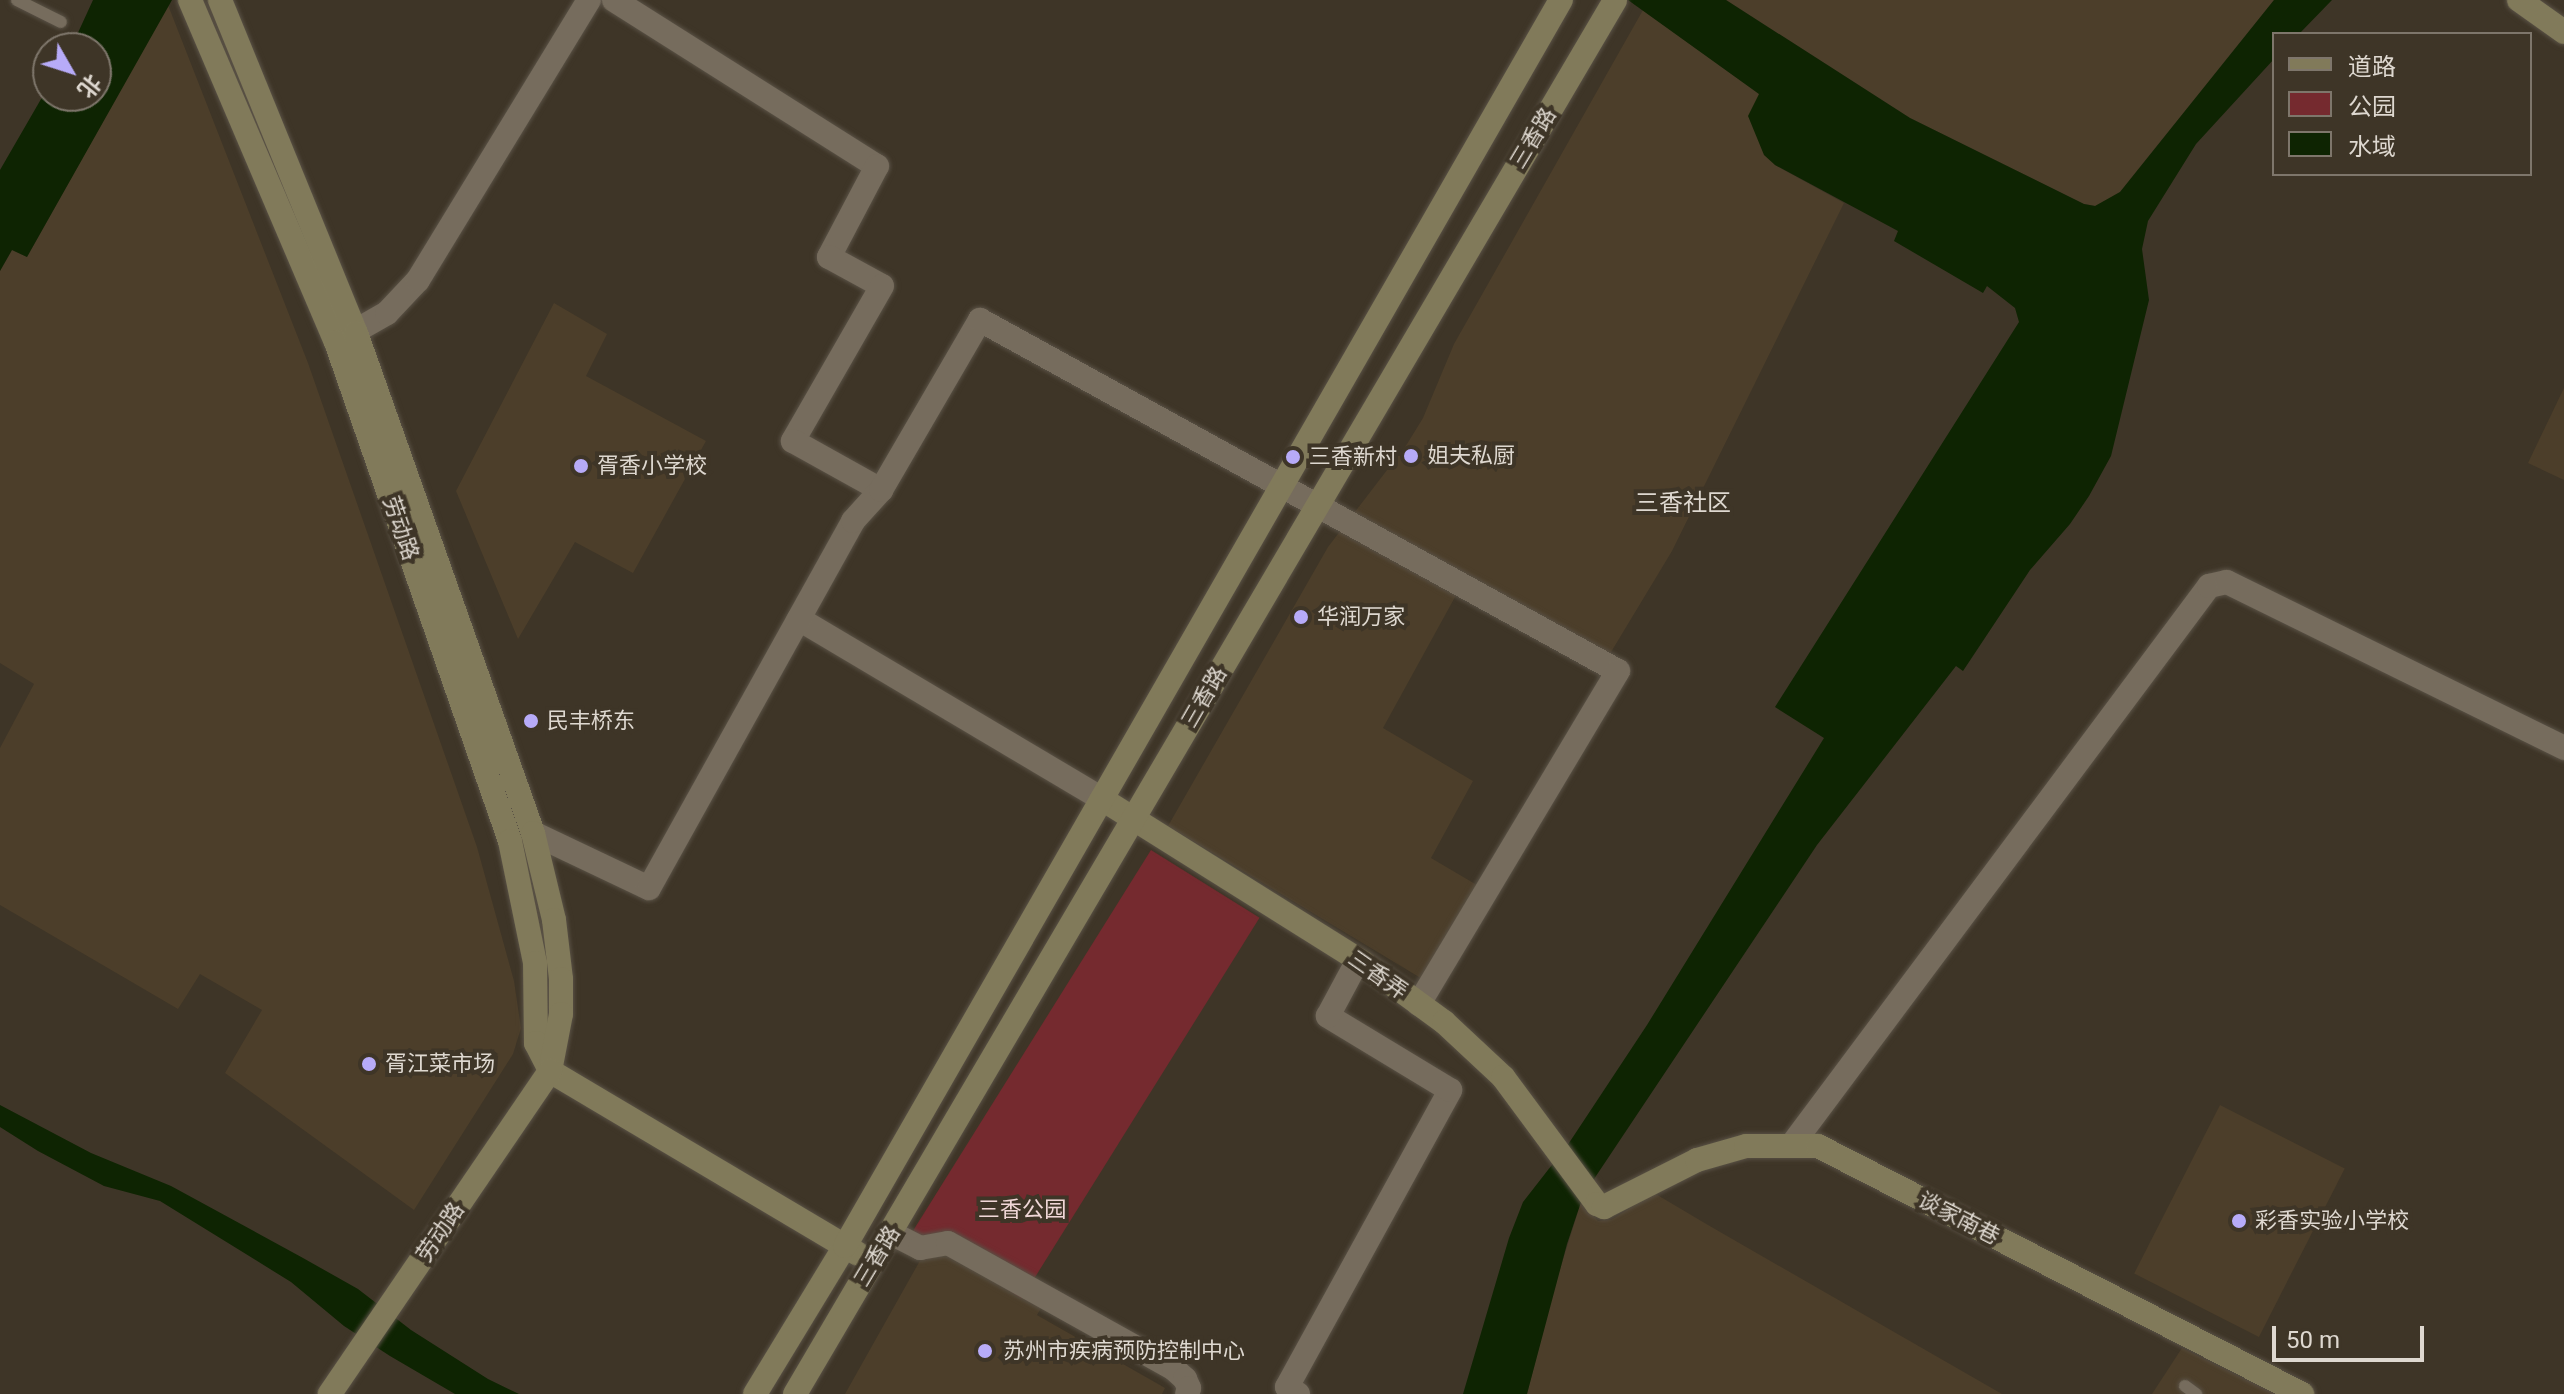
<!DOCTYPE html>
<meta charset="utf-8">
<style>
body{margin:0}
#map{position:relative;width:2564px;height:1394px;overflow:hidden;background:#3e3527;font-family:Roboto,"Noto Sans SC",sans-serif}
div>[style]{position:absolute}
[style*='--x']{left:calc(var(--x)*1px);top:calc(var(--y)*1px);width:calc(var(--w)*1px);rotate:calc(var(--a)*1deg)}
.built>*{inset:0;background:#4c3e2a;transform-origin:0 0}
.green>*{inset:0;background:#752a2f;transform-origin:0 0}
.water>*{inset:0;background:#0e2402}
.roads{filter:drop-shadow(0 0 2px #595145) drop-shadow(0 0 2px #595145)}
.lane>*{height:12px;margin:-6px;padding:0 6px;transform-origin:6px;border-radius:6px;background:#766c5d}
.street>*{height:24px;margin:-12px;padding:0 12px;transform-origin:12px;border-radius:12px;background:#766c5d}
.secondary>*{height:24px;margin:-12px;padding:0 12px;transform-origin:12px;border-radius:12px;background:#817a5a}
.dots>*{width:22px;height:22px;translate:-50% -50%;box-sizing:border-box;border:4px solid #3e3527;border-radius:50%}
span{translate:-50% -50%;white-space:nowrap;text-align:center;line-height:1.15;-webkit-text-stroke:8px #3e3527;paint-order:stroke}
.street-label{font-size:22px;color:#ded8d0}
.poi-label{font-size:22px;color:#ded8d0}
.left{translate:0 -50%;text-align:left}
.park-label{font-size:22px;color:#f0d7d7}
.neighbourhood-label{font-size:24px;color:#ded8d0}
.legend{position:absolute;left:2272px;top:32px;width:260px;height:144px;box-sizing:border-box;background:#3e3527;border:2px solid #7e766b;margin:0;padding:10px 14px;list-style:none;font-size:24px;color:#ded8d0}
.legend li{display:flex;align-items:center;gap:16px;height:40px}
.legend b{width:40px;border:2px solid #7e766b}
.north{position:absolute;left:32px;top:32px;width:80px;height:80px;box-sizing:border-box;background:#3e3527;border:2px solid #7e766b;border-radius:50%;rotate:129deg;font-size:22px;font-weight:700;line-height:32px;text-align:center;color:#ded8d0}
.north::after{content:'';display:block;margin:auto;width:28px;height:36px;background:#b7abf8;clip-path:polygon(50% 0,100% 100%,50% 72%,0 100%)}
.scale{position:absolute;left:2272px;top:1326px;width:152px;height:36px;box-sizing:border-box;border:4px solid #ded8d0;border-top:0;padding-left:10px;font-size:24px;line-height:28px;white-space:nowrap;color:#ded8d0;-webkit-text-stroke:6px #3e3527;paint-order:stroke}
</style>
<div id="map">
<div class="built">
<div style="clip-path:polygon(1726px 0,2274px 0,2120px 192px,2096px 206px,2084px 204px,1910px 118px)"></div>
<div style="clip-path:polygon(168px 5px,308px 363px,477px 847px,514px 981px,521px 1028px,513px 1054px,414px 1210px,225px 1073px,262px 1010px,200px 974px,178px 1009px,0 905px,0 748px,34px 684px,0 663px,0 271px,12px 250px,27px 257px)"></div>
<div style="clip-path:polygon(1643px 10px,1759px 94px,1775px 165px,1844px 203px,1672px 551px,1602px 667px,1460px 588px,1383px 728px,1473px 781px,1431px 858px,1482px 888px,1424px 980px,1168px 826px,1328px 547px,1407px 444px,1423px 418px,1454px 344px)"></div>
<div style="clip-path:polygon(554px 303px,607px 334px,586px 376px,706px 441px,633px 573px,575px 542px,518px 639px,456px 491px)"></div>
<div style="clip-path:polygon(2564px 388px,2564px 480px,2528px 463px)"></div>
<div style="left:2220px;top:1105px;width:140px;height:189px;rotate:27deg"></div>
<div style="clip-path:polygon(1654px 1193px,1708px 1225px,2002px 1394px,1527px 1394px,1555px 1285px,1581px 1202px,1598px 1221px,1611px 1220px)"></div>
<div style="clip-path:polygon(931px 1241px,1044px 1303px,1037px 1315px,1165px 1388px,1162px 1394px,845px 1394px)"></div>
<div style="clip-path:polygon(2182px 1348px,2275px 1394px,2152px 1394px)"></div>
</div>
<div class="green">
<div style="left:1151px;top:850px;width:128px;height:449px;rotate:32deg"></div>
</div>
<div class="water">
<div style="clip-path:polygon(93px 0,172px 0,27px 257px,12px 250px,0 271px,0 170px,48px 87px,48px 96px,96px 96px,96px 48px,71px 48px)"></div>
<div style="clip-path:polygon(1628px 0,1726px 0,1910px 118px,2084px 204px,2095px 206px,2120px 192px,2274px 0,2332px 0,2299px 34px,2274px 34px,2274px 59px,2196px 144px,2148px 221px,2142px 249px,2149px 300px,2111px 456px,2089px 496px,2070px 524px,2030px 570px,1963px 671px,1956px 666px,1817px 845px,1596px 1176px,1581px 1202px,1567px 1244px,1527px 1394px,1463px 1394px,1509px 1238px,1523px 1202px,1569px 1143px,1647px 1025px,1824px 738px,1775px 707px,2019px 322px,2015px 308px,1987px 286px,1983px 293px,1894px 241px,1898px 231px,1775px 165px,1764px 155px,1748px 116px,1759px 94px)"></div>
<div style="clip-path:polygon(0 1105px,91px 1153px,171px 1186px,303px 1258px,358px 1289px,411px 1330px,488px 1379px,519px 1394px,455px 1394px,390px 1356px,344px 1326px,291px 1282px,160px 1201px,104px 1186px,38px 1151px,0 1127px)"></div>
</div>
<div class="roads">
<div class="lane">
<div style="--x:17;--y:0;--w:49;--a:26.6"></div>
<div style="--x:2185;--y:1386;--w:14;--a:36"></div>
</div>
<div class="street">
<div style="--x:614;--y:0;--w:311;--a:32.3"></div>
<div style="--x:877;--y:166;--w:103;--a:117.8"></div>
<div style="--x:829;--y:257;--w:60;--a:28.7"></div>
<div style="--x:882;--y:286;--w:179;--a:119.9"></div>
<div style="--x:793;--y:441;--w:101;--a:29.1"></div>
<div style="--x:338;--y:341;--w:56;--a:-29.7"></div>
<div style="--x:387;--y:313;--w:45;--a:-46.8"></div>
<div style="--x:418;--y:280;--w:328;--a:-58.6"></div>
<div style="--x:799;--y:619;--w:352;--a:30.7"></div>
<div style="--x:533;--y:833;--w:128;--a:25.4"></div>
<div style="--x:649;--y:888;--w:420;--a:-60.9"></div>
<div style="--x:853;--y:521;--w:42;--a:-47.9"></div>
<div style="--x:881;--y:490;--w:197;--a:-59.8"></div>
<div style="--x:980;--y:320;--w:728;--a:28.82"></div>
<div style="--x:1618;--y:671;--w:388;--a:120.9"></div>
<div style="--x:1791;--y:1146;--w:699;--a:-53.26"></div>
<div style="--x:2209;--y:586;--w:18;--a:-13"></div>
<div style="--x:2227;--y:582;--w:376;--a:26.2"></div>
<div style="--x:891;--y:1233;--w:33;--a:27"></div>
<div style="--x:920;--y:1248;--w:28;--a:-10"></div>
<div style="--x:948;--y:1243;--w:259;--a:29.1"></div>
<div style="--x:1174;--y:1369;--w:15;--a:42"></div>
<div style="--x:1185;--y:1379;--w:10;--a:66"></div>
<div style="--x:1189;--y:1388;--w:6;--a:108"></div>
<div style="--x:1298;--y:1394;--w:13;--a:-148"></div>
<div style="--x:1287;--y:1387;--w:339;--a:-61.2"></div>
<div style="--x:1450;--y:1090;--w:143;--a:-148.8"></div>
<div style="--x:1328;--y:1016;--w:64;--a:-61.8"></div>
</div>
<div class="secondary">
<div style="--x:190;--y:0;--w:372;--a:66.9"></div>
<div style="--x:336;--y:342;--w:528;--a:70.78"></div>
<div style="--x:510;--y:841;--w:125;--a:78.4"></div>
<div style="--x:535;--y:963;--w:80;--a:89.3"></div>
<div style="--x:536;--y:1043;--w:31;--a:63"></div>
<div style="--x:550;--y:1071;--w:357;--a:30.7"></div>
<div style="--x:220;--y:0;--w:360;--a:67.8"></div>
<div style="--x:356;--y:333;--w:530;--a:70.51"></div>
<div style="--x:533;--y:833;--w:89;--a:76.4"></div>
<div style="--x:554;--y:920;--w:59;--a:83.2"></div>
<div style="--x:561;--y:979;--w:35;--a:90"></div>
<div style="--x:561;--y:1014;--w:58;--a:100.9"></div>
<div style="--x:550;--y:1071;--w:391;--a:124.3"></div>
<div style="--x:2519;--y:0;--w:55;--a:35.4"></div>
<div style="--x:1102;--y:799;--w:307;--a:32.1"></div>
<div style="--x:1362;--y:962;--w:102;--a:36.2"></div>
<div style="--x:1444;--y:1022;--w:81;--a:43"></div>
<div style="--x:1503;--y:1077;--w:158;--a:53.5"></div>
<div style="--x:1597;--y:1204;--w:8;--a:23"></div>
<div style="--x:1604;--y:1207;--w:104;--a:-26.8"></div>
<div style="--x:1697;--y:1160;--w:51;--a:-15.9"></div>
<div style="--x:1746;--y:1146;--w:72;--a:0"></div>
<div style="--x:1818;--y:1146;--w:544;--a:27.13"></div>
<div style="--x:755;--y:1394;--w:173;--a:-58.7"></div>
<div style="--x:845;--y:1246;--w:1437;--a:-60.12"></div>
<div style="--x:795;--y:1394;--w:1617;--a:-59.53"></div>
</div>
</div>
<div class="dots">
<div style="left:1411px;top:456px;background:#b7abf8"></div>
<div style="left:1293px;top:457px;background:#b7abf8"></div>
<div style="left:581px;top:466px;background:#b7abf8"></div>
<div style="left:1301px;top:617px;background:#b7abf8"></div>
<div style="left:531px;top:721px;background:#b7abf8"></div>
<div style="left:369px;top:1064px;background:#b7abf8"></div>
<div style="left:2239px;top:1221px;background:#b7abf8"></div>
<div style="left:985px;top:1351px;background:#b7abf8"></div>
</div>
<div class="street-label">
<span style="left:1533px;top:138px;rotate:-59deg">三香路</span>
<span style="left:401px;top:528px;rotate:71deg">劳动路</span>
<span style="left:1204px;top:697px;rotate:-60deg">三香路</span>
<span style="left:1378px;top:975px;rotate:35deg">三香弄</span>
<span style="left:1959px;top:1218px;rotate:27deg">谈家南巷</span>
<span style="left:440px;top:1232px;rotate:-56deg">劳动路</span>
<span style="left:877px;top:1256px;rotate:-59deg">三香路</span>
</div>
<div class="poi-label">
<span class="left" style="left:1427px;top:456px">姐夫私厨</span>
<span class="left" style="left:1309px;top:457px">三香新村</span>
<span class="left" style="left:597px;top:466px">胥香小学校</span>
<span class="left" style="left:1317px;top:617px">华润万家</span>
<span class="left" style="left:547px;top:721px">民丰桥东</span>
<span class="left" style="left:385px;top:1064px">胥江菜市场</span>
<span class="left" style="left:2255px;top:1221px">彩香实验小学校</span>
<span class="left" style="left:1003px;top:1351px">苏州市疾病预防控制中心</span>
</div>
<div class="park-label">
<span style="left:1022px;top:1210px">三香公园</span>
</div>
<div class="neighbourhood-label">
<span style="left:1683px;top:504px">三香社区</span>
</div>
<ul class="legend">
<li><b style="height:10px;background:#817a5a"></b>道路</li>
<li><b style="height:22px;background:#752a2f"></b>公园</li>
<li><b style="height:22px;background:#0e2402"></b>水域</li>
</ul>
<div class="north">北</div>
<div class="scale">50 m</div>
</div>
